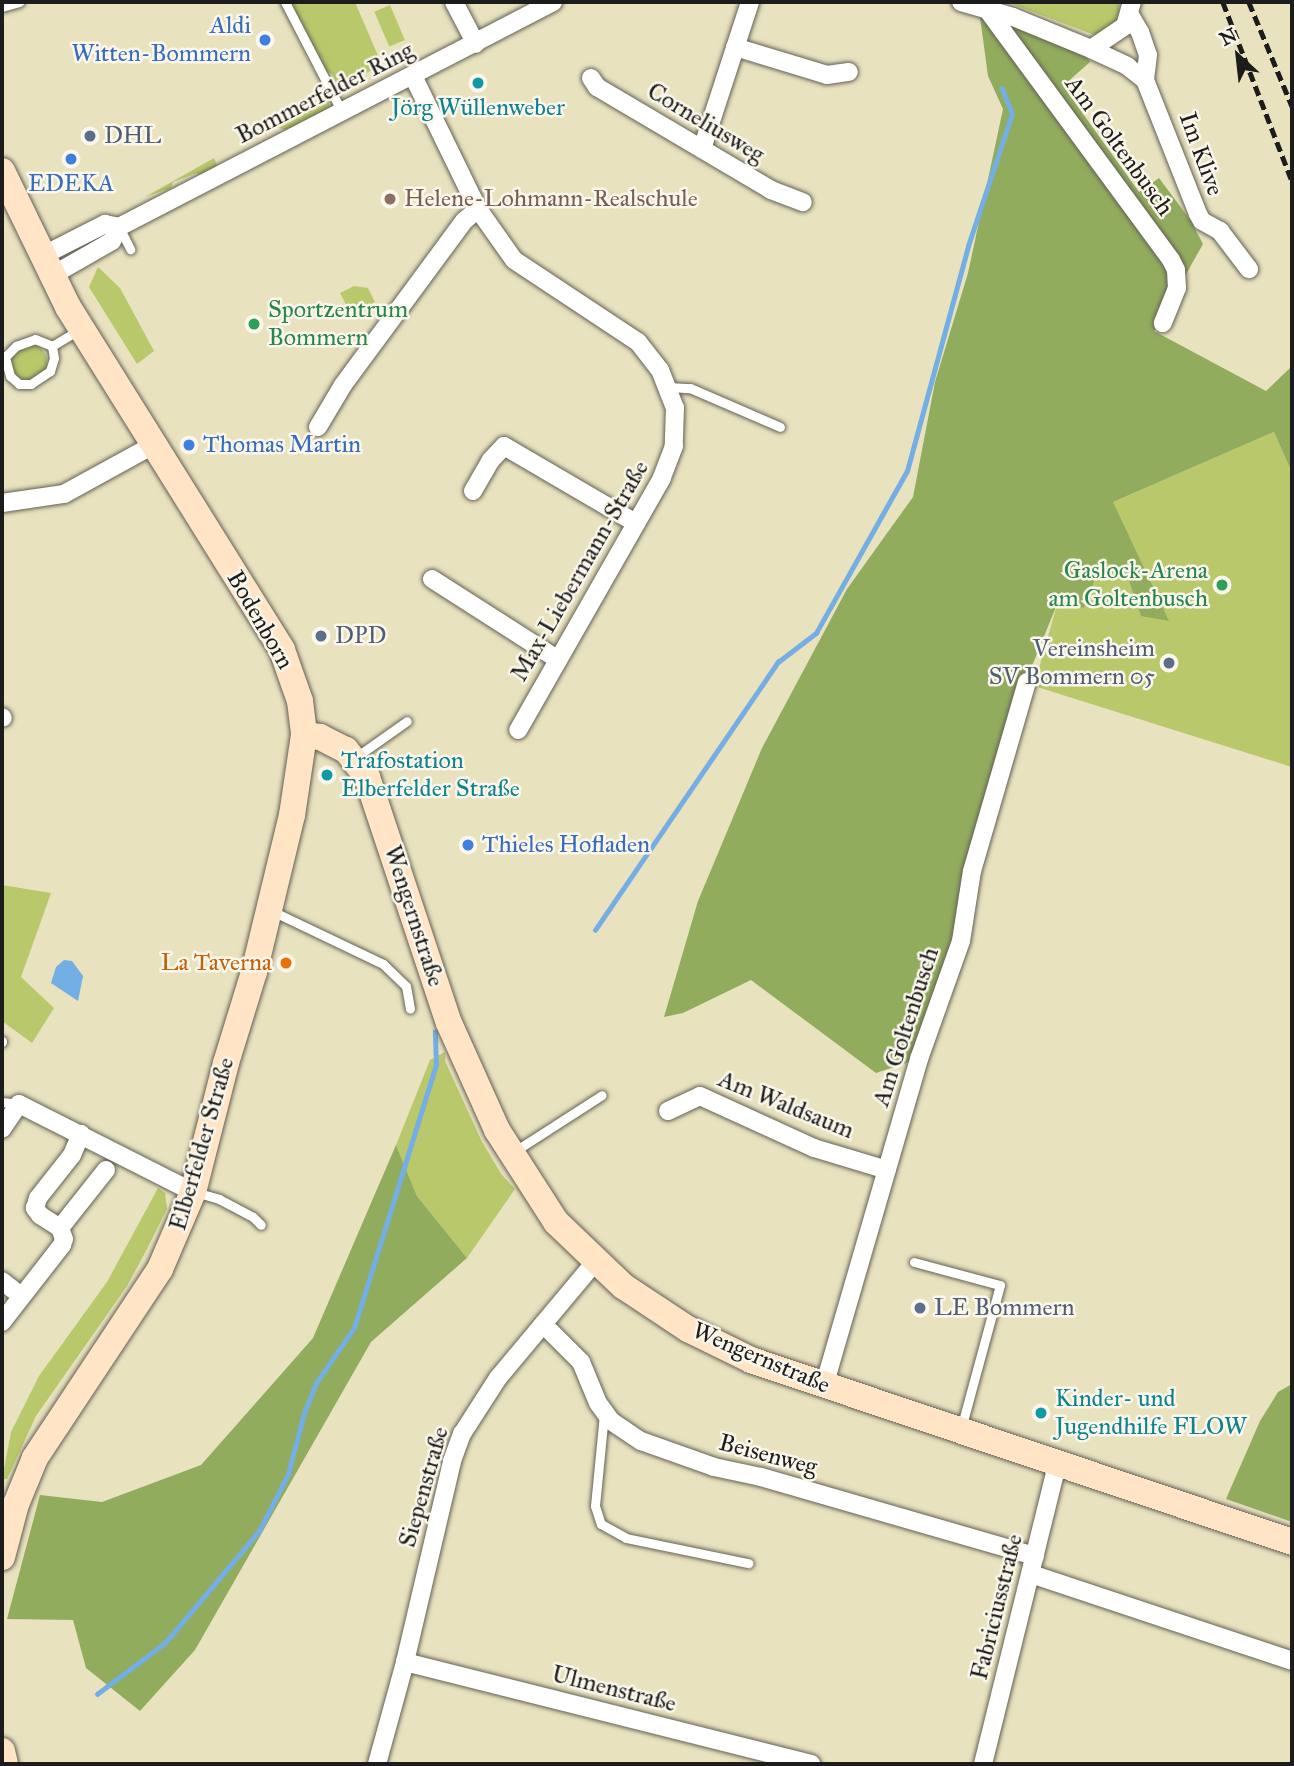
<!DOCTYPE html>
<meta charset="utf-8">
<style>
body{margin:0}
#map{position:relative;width:1294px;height:1766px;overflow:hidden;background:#e8e2bf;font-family:"IM FELL Great Primer",serif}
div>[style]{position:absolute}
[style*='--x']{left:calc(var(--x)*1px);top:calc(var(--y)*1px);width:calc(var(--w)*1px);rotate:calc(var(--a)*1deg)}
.green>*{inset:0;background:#b8c86a;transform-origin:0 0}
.round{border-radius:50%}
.forest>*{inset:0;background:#92ac5e}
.water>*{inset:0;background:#73aee4}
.stream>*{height:4.5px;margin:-2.25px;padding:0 2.25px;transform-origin:2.25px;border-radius:2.25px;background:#73aee4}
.roads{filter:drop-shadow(0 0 2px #636155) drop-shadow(0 0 2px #636155)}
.service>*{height:9px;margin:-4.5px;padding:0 4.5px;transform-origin:4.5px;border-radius:4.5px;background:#fff}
.minor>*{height:18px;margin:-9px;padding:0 9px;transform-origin:9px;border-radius:9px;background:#fff}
.secondary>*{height:26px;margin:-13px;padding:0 13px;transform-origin:13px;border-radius:13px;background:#ffe4c6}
.rail>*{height:4.5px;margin-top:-2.25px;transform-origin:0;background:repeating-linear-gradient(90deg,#1c1c1c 0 10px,transparent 0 15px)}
.dots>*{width:19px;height:19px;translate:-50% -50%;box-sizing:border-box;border:4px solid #fbf7ec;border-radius:50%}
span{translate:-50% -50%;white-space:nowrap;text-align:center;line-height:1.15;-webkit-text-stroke:5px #fbf7ec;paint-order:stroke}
.shop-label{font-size:24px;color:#366cbe}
.right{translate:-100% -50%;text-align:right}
.left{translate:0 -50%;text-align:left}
.street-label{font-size:24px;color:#1c1c1c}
.culture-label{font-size:24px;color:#0d838f}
.service-label{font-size:24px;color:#4e5e75}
.education-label{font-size:24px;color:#785e54}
.leisure-label{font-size:24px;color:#27864d}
.food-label{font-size:24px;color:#c56008}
.frame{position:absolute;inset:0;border:4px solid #1c1c1c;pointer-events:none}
.north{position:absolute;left:1203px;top:21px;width:70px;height:70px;-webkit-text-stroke:5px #fbf7ec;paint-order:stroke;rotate:333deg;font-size:19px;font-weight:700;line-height:28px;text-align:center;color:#1c1c1c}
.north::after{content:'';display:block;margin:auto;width:24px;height:32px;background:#1c1c1c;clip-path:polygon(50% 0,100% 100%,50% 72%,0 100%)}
</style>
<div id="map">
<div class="green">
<div style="clip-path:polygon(288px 2px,355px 2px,382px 65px,339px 87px,332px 74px,324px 71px)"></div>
<div style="clip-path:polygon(1007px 2px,1119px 2px,1120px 17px,1110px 31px,1100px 37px)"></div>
<div style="left:390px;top:5px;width:38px;height:17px;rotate:67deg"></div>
<div style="clip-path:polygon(328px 98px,330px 111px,290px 131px,275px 127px)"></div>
<div style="clip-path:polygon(214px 158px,217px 165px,215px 170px,203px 177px,197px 173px,173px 182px,171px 188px,145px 197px)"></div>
<div style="clip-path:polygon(98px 267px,120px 288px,154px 351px,137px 364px,89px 287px)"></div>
<div style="clip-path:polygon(354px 286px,368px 288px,375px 302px,351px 314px,340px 293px)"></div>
<div class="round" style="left:11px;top:344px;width:36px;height:36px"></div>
<div style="clip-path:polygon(1274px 432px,1292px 473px,1292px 767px,1034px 686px,1058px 601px,1084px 608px,1102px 562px,1125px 569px,1142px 616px,1113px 502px)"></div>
<div style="clip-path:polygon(2px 885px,51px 893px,21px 977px,54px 1008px,32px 1043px,2px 1021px)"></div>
<div style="clip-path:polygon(445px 1052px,445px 1061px,482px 1142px,502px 1175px,515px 1189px,467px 1258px,417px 1196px,396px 1145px,430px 1060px)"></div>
<div style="clip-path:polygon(158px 1188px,165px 1193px,167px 1209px,146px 1251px,127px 1286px,36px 1416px,7px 1479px,2px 1479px,11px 1432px,39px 1376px,107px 1282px)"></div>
</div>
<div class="forest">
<div style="clip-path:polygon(980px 17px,1047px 36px,1086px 56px,1090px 62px,1063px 86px,1139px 192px,1159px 178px,1191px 221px,1203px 244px,1154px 331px,1266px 391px,1292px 366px,1292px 473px,1274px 432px,1113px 502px,1169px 621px,1141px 616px,1125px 569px,1102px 562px,1084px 608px,1058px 602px,1008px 725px,957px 930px,918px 1059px,876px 1073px,751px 980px,683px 1013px,664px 1017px,698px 901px,762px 748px,847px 589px,913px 497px,935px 382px,968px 273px,1003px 109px,988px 76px)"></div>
<div style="clip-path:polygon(396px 1145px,417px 1196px,467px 1258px,371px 1342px,195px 1650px,140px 1711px,86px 1668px,73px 1620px,7px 1619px,40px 1495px,102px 1502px,201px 1465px,313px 1338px)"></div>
<div style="clip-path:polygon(1292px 1384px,1292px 1522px,1226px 1499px,1260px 1421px,1278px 1392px)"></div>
</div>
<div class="water">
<div style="clip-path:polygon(64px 960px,72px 961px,83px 976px,78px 1001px,51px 983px,56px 967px)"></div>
</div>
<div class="stream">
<div style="--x:595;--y:930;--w:325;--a:-55.7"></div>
<div style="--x:778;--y:662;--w:48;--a:-37.3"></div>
<div style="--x:816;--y:633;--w:186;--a:-60.7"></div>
<div style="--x:907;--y:471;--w:233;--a:-74.8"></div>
<div style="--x:968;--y:246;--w:139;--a:-71.6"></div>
<div style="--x:1012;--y:114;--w:27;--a:-112"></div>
<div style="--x:97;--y:1694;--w:85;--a:-36.9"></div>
<div style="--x:165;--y:1643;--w:146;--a:-50"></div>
<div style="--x:259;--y:1531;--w:64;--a:-63"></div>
<div style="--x:288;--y:1474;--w:63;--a:-75.3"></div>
<div style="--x:304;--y:1413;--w:32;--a:-68"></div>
<div style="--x:316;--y:1383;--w:67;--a:-55.4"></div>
<div style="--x:354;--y:1328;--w:275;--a:-72.7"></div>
<div style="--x:436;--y:1065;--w:33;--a:-92"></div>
</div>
<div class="roads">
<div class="service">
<div style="--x:285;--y:2;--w:124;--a:62.6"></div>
<div style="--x:2;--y:7;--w:18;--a:-16"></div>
<div style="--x:119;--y:227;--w:25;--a:63"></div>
<div style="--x:35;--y:339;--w:18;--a:22"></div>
<div style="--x:52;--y:346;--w:12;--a:81"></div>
<div style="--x:54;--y:358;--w:14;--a:107"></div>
<div style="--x:50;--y:371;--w:23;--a:146"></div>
<div style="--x:31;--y:384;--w:12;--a:180"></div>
<div style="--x:19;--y:384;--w:12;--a:-138"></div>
<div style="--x:10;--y:376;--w:20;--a:-105"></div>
<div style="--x:5;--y:357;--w:16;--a:-45"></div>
<div style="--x:16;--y:346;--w:20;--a:-20"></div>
<div style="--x:52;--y:346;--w:33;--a:-31"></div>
<div style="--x:668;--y:387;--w:22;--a:3"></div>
<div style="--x:690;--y:388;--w:98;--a:23.4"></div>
<div style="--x:356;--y:757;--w:62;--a:-35.2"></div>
<div style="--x:270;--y:910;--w:125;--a:25.5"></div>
<div style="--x:383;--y:964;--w:32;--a:44"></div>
<div style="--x:406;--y:986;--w:23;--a:80"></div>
<div style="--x:2;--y:1042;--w:1;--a:-90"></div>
<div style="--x:2;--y:1102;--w:17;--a:7"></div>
<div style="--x:515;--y:1151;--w:103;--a:-32.8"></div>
<div style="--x:195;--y:1192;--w:25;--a:16"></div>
<div style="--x:219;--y:1199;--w:38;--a:28"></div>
<div style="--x:253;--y:1217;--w:11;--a:45"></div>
<div style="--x:914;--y:1262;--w:89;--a:15"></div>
<div style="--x:1000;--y:1285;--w:149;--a:105.2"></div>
<div style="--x:604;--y:1414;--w:92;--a:95.6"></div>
<div style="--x:595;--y:1506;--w:19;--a:72"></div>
<div style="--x:601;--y:1524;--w:29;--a:29"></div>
<div style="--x:626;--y:1538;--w:125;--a:11.6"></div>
</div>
<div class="minor">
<div style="--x:454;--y:2;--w:47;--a:62.4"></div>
<div style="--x:961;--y:2;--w:54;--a:16.1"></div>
<div style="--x:1013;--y:17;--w:84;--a:22.3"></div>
<div style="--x:1091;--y:49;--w:40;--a:25"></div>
<div style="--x:1127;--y:66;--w:23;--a:38"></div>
<div style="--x:1145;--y:80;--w:144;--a:68.4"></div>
<div style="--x:1198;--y:214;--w:8;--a:60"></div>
<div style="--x:1202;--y:221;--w:21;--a:29"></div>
<div style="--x:1220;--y:231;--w:48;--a:52.7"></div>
<div style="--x:986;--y:8;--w:313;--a:53.7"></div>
<div style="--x:1171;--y:260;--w:11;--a:63"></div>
<div style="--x:1176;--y:270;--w:18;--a:87"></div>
<div style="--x:1177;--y:288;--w:38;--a:112"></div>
<div style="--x:1130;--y:15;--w:20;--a:60"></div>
<div style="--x:1140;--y:32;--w:24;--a:71"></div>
<div style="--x:1148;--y:55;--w:25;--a:97"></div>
<div style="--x:735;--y:47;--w:96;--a:16.9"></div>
<div style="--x:827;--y:75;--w:22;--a:-8"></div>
<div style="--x:1091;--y:49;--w:41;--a:-34.1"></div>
<div style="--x:1125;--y:26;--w:25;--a:-74"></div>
<div style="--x:413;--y:76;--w:148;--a:64"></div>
<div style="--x:478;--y:209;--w:62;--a:54.8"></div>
<div style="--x:514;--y:260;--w:149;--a:33.5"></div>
<div style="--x:638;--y:342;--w:36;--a:52"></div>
<div style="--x:660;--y:370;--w:41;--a:68.5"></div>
<div style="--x:675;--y:408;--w:38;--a:92"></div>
<div style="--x:674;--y:446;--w:34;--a:111"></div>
<div style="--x:662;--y:478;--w:290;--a:119.7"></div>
<div style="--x:591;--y:78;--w:11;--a:56"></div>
<div style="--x:597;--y:87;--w:202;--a:30.6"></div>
<div style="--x:771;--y:190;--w:34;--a:21"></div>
<div style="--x:702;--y:149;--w:155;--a:-71.9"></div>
<div style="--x:42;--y:256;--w:71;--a:-26.9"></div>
<div style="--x:105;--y:224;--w:14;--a:12"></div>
<div style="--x:51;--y:276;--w:70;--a:-29.8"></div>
<div style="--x:112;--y:241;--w:16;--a:-63"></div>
<div style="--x:119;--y:227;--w:489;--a:-27.4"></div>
<div style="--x:318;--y:427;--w:49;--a:-59.2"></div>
<div style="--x:343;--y:385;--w:204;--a:-53.6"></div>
<div style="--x:464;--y:221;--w:18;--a:-41"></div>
<div style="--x:473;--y:491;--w:36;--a:-60"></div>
<div style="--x:491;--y:460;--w:19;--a:-47"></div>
<div style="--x:504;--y:446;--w:153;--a:30.3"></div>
<div style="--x:2;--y:503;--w:63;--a:-8.3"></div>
<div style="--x:64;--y:494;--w:102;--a:-28.8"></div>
<div style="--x:432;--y:579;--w:148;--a:32.6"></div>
<div style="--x:2;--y:717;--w:1;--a:45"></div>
<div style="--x:668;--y:1111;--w:35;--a:-25"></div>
<div style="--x:700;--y:1096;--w:125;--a:24.5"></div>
<div style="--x:814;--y:1148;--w:76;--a:16.8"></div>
<div style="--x:2;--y:1129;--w:30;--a:-56"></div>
<div style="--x:19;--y:1104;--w:195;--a:26.8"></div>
<div style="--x:60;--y:1228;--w:74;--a:-51.6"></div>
<div style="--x:2;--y:1281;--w:24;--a:38"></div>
<div style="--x:2;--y:1322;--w:98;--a:-52.1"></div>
<div style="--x:62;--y:1245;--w:6;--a:-72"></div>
<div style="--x:64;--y:1239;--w:12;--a:-110"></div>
<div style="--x:60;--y:1228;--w:24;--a:-147"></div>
<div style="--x:40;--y:1215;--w:9;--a:-126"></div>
<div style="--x:35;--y:1208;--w:10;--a:-73"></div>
<div style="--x:38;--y:1198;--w:55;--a:-51.7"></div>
<div style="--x:72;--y:1155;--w:23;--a:-67"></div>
<div style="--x:543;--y:1324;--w:54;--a:45"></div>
<div style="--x:581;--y:1362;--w:44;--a:67.5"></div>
<div style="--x:598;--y:1403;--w:22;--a:54"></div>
<div style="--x:611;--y:1421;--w:36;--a:34"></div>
<div style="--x:641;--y:1441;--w:77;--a:19.6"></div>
<div style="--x:714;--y:1467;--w:48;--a:12"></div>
<div style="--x:761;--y:1477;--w:285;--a:16.1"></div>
<div style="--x:824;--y:1386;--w:341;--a:-73.8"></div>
<div style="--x:919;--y:1059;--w:125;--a:-70.4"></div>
<div style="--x:961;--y:941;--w:71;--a:-81.1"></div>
<div style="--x:972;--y:871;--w:197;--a:-73.8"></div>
<div style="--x:1031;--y:1574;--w:275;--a:18.4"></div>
<div style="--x:405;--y:1662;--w:419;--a:14.1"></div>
<div style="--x:377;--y:1764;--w:106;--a:-74.6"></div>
<div style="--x:405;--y:1662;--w:206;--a:-76.8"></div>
<div style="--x:452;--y:1461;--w:29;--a:-70"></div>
<div style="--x:462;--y:1434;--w:67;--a:-57.3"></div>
<div style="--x:498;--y:1378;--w:151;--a:-50.1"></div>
<div style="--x:983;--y:1764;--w:311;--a:-76.1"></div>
</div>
<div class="secondary">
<div style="--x:2;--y:171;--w:151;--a:64.1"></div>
<div style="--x:68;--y:307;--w:404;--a:58"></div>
<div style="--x:282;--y:650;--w:54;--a:70.6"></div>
<div style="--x:300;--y:701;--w:34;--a:83"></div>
<div style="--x:304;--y:735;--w:81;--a:98.5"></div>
<div style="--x:292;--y:815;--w:162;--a:103.6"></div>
<div style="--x:254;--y:972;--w:95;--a:107.1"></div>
<div style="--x:226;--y:1063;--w:133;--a:104.3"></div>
<div style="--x:193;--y:1192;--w:84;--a:113.2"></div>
<div style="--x:160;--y:1269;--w:227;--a:123.5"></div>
<div style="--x:35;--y:1458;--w:50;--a:112.4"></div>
<div style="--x:16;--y:1504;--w:55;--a:104.8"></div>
<div style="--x:304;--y:735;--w:16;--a:7"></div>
<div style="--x:320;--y:737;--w:29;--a:27"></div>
<div style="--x:346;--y:750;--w:34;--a:52"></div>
<div style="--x:367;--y:777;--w:259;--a:71.6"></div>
<div style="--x:449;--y:1023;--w:117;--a:65.8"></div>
<div style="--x:497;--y:1130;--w:109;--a:57.3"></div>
<div style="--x:556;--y:1222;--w:93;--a:43.7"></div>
<div style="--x:623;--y:1286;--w:78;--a:33.5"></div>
<div style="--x:688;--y:1329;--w:70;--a:26.2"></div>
<div style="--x:751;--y:1360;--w:571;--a:18.59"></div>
<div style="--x:2;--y:1751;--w:13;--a:77"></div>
</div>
</div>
<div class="rail">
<div style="--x:1223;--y:2;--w:192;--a:68.9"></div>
<div style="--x:1249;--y:2;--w:113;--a:67.5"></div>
</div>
<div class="dots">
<div style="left:265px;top:40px;background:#3f7fe0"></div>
<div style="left:478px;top:83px;background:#0f9aa8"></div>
<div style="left:90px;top:136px;background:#5c6f8a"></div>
<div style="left:71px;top:159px;background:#3f7fe0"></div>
<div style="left:390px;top:199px;background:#8d6e63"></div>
<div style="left:254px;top:324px;background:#2e9e5b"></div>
<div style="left:189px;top:445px;background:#3f7fe0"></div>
<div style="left:1222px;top:585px;background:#2e9e5b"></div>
<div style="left:321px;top:636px;background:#5c6f8a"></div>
<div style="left:1169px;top:663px;background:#5c6f8a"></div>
<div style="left:327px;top:775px;background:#0f9aa8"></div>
<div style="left:468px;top:845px;background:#3f7fe0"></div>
<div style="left:286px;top:963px;background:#e8710a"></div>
<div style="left:920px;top:1308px;background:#5c6f8a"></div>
<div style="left:1041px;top:1413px;background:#0f9aa8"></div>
</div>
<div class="shop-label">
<span class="right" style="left:251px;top:40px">Aldi<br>Witten-Bommern</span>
<span style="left:71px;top:184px">EDEKA</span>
<span class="left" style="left:203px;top:445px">Thomas Martin</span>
<span class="left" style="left:482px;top:845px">Thieles Hofladen</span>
</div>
<div class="street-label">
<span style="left:325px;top:93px;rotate:-27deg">Bommerfelder Ring</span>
<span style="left:706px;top:123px;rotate:31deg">Corneliusweg</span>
<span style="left:1119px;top:146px;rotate:54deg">Am Goltenbusch</span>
<span style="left:1201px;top:154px;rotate:70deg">Im Klive</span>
<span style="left:580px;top:571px;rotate:-60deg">Max-Liebermann-Straße</span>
<span style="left:260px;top:620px;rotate:60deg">Bodenborn</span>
<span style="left:414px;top:916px;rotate:72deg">Wengernstraße</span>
<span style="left:906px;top:1027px;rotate:-72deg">Am Goltenbusch</span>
<span style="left:786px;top:1105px;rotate:22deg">Am Waldsaum</span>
<span style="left:202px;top:1144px;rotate:-74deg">Elberfelder Straße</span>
<span style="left:761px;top:1358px;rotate:23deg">Wengernstraße</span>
<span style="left:768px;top:1455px;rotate:15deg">Beisenweg</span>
<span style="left:424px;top:1487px;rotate:-74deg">Siepenstraße</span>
<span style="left:997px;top:1607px;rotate:-76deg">Fabriciusstraße</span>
<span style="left:614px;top:1689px;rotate:14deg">Ulmenstraße</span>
</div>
<div class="culture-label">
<span style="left:478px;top:108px">Jörg Wüllenweber</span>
<span class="left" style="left:341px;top:775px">Trafostation<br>Elberfelder Straße</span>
<span class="left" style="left:1055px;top:1413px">Kinder- und<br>Jugendhilfe FLOW</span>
</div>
<div class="service-label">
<span class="left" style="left:104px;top:136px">DHL</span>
<span class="left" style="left:335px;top:636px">DPD</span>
<span class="right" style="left:1155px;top:663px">Vereinsheim<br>SV Bommern 05</span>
<span class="left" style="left:934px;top:1308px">LE Bommern</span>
</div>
<div class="education-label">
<span class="left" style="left:404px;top:199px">Helene-Lohmann-Realschule</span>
</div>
<div class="leisure-label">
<span class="left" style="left:268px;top:324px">Sportzentrum<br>Bommern</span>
<span class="right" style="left:1208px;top:585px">Gaslock-Arena<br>am Goltenbusch</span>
</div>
<div class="food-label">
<span class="right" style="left:272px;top:963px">La Taverna</span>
</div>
<div class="frame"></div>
<div class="north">N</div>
</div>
